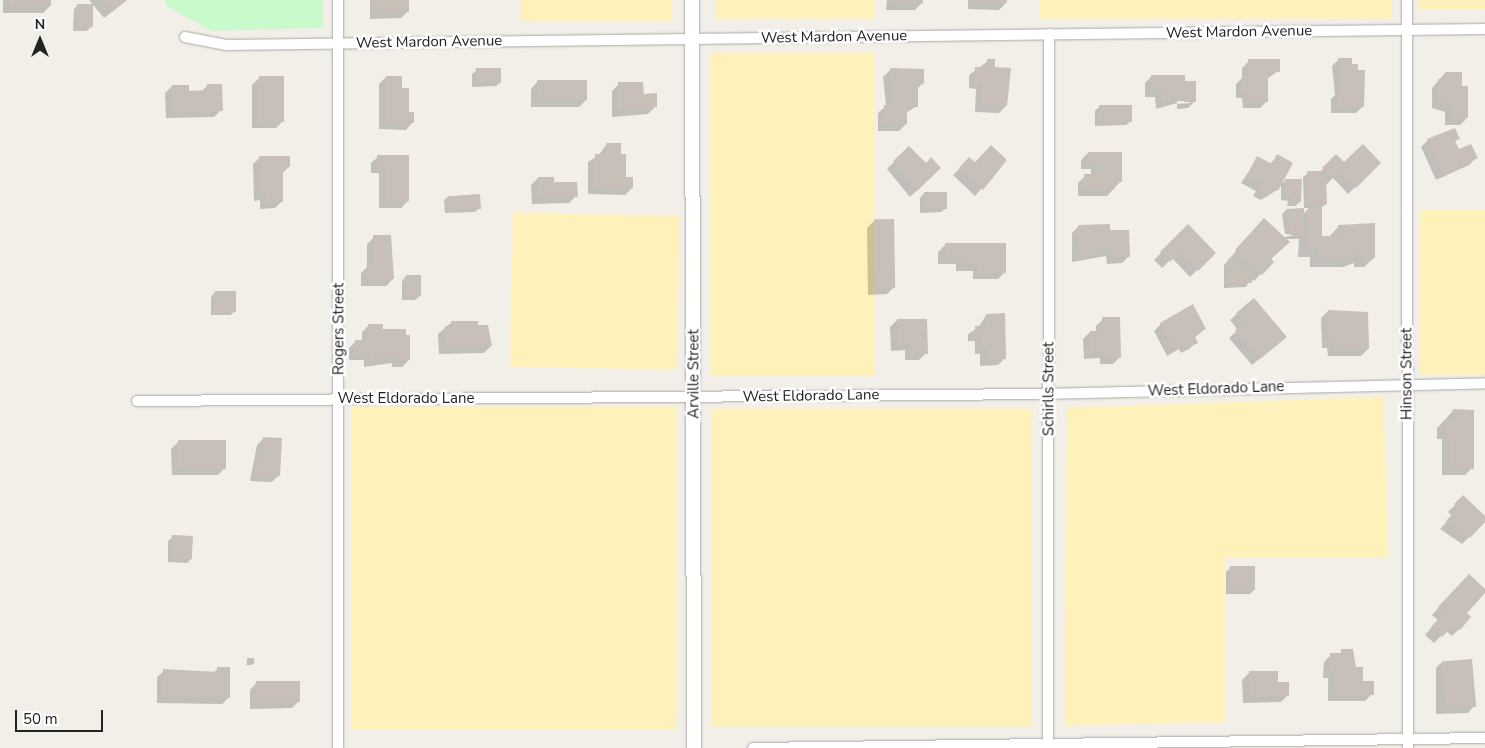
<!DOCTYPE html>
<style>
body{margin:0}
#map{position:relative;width:1485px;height:748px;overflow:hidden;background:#f2efe9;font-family:"Nunito Sans",sans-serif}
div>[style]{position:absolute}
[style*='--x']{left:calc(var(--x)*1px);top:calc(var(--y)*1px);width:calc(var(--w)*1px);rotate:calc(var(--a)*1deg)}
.sand>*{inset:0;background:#fff1ba;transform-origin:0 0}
.park>*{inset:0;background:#c8facc}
.shadow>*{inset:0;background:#0003}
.building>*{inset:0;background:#c7bfb8;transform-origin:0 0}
.roads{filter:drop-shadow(0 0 1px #a9a9a9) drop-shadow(0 0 1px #a9a9a9)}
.minor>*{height:10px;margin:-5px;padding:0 5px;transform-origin:5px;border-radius:5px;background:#fff}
.tertiary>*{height:14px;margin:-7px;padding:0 7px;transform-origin:7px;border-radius:7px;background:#fff}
span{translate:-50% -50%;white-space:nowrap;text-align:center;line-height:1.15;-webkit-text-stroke:5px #fff;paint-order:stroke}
.street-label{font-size:15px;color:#222}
.north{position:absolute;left:15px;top:15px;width:50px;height:50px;-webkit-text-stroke:4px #fff;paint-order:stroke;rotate:0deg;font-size:14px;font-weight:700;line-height:20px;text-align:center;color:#222}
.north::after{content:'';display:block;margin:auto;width:18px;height:22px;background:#222;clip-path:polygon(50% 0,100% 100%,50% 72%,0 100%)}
.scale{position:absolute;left:15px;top:710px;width:88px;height:22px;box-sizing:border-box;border:2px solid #222;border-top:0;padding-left:6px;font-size:15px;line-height:18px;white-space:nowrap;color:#222;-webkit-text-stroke:4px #fff;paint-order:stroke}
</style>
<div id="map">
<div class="sand">
<div style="left:521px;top:0;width:151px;height:21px"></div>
<div style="left:716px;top:0;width:159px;height:19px"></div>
<div style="left:1040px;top:0;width:352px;height:19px"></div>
<div style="left:1419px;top:0;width:66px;height:10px"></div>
<div style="left:875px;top:53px;width:323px;height:164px;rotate:90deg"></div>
<div style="left:1485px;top:210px;width:165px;height:65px;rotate:90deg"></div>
<div style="left:680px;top:216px;width:154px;height:167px;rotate:91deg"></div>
<div style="clip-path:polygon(1384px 397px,1389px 558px,1226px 558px,1226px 722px,1065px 726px,1067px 408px)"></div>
<div style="left:677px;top:407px;width:323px;height:325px;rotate:90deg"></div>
<div style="left:1032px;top:409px;width:318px;height:320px;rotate:90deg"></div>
</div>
<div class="park">
<div style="clip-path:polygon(166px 0,323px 0,323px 28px,212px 31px,166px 6px)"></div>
</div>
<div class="shadow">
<div style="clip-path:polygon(3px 0,50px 0,50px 6px,43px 13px,3px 13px)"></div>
<div style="clip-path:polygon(89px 0,127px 0,104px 18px)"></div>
<div style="clip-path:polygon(370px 0,408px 0,408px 11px,401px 18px,370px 19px)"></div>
<div style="clip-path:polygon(887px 0,922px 0,922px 3px,915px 10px,886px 10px)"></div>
<div style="clip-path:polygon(968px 0,1006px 0,1006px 3px,999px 10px,968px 9px)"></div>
<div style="clip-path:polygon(78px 5px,91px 27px,87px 31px,73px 31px,74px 9px)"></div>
<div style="clip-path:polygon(1339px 59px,1351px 65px,1363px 106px,1356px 113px,1331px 113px,1331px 99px,1335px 95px,1332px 66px)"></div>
<div style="clip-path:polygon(988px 61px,1006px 106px,999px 113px,975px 112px,976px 89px,969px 88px,969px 75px)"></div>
<div style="clip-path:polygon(1249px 61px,1278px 71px,1267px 79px,1267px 101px,1260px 108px,1243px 108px,1242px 98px,1236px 98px,1236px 84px,1242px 78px,1242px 68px)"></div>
<div style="clip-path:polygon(477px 70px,501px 82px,496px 86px,472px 87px,472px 74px)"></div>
<div style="clip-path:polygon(890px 70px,923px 70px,923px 83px,917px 89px,917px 106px,906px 113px,906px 124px,899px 131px,878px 131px,878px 113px,886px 106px,883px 77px)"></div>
<div style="clip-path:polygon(1445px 73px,1461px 87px,1467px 118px,1460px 125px,1445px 125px,1445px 112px,1432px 108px,1432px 88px)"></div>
<div style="clip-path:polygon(evenodd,1152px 76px,1184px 82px,1195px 101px,1188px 108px,1177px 109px,1177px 103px,1156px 109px,1155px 97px,1145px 97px,1145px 83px,1152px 76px,1177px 101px,1190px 101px,1190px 103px,1177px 104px,1177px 101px)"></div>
<div style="clip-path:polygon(386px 77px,400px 90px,412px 123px,406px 130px,379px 129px,379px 84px)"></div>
<div style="clip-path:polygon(259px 78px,283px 121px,276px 128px,252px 128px,252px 85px)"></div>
<div style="clip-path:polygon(537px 82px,586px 100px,579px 107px,531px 107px,531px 89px)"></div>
<div style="clip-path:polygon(619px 84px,655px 107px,648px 114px,612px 117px,612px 91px)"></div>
<div style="clip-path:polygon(172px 86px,188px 92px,201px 92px,207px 86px,221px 110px,214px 117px,166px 118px,165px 93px)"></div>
<div style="clip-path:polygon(1100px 106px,1131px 121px,1126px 125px,1095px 126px,1095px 111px)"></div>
<div style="clip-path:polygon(1458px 138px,1454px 143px,1458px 151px,1476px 158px,1469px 165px,1436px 180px,1421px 147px,1428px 140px)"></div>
<div style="clip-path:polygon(606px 145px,632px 188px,625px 195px,588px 194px,588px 162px,599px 155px)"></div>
<div style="clip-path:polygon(909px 147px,925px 165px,940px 168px,910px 197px,887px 169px)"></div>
<div style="clip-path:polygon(1088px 153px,1121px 181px,1107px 196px,1078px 196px,1078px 183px,1085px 176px,1091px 176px,1091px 169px,1081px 169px,1081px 160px)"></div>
<div style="clip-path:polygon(407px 156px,408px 201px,401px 208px,379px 208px,379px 173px,371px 173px,371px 163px,378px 157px)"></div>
<div style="clip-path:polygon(1278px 156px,1277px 190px,1261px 200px,1253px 196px,1256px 191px,1241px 183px,1258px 158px,1270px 164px)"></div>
<div style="clip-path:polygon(1336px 156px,1344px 164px,1380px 163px,1348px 194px,1333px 178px,1325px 186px,1326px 204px,1321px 208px,1321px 237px,1329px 237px,1339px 226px,1374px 258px,1364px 267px,1354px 267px,1354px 263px,1343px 267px,1310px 267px,1310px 257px,1298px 257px,1299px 239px,1286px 239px,1285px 237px,1299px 234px,1285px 234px,1282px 214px,1286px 210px,1302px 215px,1309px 208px,1304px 208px,1303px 177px,1308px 173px,1320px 172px)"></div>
<div style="clip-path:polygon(260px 157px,289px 167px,281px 174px,282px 201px,275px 208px,260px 209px,260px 200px,254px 201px,253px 164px)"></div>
<div style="clip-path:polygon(969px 159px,975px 164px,1006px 160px,975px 196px,953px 175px)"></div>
<div style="clip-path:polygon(538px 178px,553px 184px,576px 196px,569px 203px,532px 204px,531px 185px)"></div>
<div style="clip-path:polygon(1286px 180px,1300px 202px,1295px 206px,1287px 206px,1288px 201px,1281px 200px,1281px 184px)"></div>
<div style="clip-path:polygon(924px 193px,946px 208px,941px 212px,920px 213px,920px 198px)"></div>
<div style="clip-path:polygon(449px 196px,479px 208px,475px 212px,445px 213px,444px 200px)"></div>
<div style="clip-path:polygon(874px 221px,894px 287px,887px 294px,868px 295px,867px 228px)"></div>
<div style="clip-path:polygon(1259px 225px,1272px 262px,1254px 281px,1251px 278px,1246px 287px,1224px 288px,1224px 265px)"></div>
<div style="clip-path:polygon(1079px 226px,1109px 231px,1129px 256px,1122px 263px,1107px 264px,1106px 256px,1072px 262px,1072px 233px)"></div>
<div style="clip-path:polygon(1188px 226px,1215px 253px,1190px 277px,1172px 258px,1162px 268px,1154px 260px)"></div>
<div style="clip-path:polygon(374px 237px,393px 279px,386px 286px,361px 286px,361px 273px,367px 267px,367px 244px)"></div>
<div style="clip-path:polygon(945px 245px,1005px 272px,998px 279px,973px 279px,973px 271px,956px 271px,956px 264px,938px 264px,938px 252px)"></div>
<div style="clip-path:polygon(406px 276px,420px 296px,415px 300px,402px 300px,402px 281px)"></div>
<div style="clip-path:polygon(215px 292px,235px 311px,231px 315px,211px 315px,211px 297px)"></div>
<div style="clip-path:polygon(1328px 311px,1368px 349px,1361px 356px,1328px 356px,1327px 348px,1322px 348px,1321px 318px)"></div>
<div style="clip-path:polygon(1237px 314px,1278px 344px,1252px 365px,1229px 338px,1238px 330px,1230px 320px)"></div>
<div style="clip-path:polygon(986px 315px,1005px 358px,998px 365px,980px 366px,980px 354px,975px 354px,975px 341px,968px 341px,968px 334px,979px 327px)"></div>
<div style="clip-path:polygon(1103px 319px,1120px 357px,1113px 364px,1100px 364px,1100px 358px,1084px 359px,1083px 339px,1090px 332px,1096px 332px,1096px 326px)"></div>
<div style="clip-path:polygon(897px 320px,926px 353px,919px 360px,905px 360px,905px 350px,891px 351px,890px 327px)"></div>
<div style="clip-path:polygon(452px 322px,477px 326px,491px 346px,484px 353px,439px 354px,438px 334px)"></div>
<div style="clip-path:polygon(1161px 324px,1205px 329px,1194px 338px,1196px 342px,1189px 349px,1181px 353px,1179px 349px,1167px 356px,1154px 331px)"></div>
<div style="clip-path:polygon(369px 325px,382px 330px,409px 360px,402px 367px,392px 367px,392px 363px,364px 367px,364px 360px,349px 360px,349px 348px,356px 341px,362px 341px,362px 332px)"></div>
<div style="clip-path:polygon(1453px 411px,1472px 468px,1465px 475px,1442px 475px,1442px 439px,1437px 439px,1437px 428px)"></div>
<div style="clip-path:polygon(264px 438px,279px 475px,272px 482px,250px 481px,257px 445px)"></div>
<div style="clip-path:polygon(178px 442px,225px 468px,218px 475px,172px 475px,171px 449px)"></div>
<div style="clip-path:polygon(1463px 497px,1485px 521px,1462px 544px,1440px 529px,1452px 516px,1448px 512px)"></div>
<div style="clip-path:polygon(173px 537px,192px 558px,187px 563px,168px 562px,168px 541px)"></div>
<div style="clip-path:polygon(1230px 568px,1255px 589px,1250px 594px,1226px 594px,1226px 572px)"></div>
<div style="clip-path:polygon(1462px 583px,1485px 591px,1465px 613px,1470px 617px,1459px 629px,1452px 636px,1446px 631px,1434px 643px,1425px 635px,1438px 620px,1432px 615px)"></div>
<div style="clip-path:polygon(1352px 651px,1355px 669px,1372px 694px,1365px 701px,1328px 701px,1328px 678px,1323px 678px,1324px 662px,1331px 655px)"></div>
<div style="clip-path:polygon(248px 659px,253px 663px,251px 665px,246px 665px)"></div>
<div style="clip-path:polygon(1443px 661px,1474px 706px,1468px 713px,1436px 714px,1436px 668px)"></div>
<div style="clip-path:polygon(218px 669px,229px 697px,222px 704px,157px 703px,157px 677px,164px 671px,213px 673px)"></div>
<div style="clip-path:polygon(1249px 673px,1288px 695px,1281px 702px,1243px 703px,1242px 680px)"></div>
<div style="clip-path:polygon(256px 683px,299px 701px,292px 708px,250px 709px,250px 690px)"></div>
</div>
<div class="building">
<div style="clip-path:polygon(9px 0,51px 0,51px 6px,10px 7px)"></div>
<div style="clip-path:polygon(102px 0,127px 0,112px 12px)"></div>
<div style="left:376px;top:0;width:33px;height:12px"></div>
<div style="left:892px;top:0;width:31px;height:3px"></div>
<div style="left:975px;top:0;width:32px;height:3px"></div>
<div style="left:77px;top:4px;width:16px;height:23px"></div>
<div style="clip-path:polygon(1338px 58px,1352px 58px,1352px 64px,1358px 64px,1358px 70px,1365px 70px,1364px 107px,1338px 106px,1338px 90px,1341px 90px)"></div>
<div style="clip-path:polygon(987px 59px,995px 59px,995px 67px,1011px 68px,1007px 106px,982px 106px,982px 82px,975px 82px,975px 67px,987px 67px)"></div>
<div style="clip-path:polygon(1248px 59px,1280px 59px,1280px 72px,1268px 72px,1268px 102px,1249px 102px,1249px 92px,1243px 92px,1242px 75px,1248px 75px)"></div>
<div style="left:476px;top:68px;width:25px;height:15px"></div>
<div style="clip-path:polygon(890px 68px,924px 69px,924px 84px,918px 83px,918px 107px,907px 107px,907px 124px,884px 124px,884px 105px,893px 105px)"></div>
<div style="clip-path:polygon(1445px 72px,1462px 72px,1462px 86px,1468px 86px,1468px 118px,1452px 119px,1452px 105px,1438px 101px,1438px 79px,1445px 79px)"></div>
<div style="clip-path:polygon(1151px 75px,1185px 75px,1185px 81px,1196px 81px,1196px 102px,1184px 102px,1184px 97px,1172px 97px,1173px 102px,1162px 102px,1162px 91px,1151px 91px)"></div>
<div style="left:284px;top:76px;width:46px;height:25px;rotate:90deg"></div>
<div style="clip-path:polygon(386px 76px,402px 76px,402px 88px,409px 88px,409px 112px,414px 112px,414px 123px,386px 123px)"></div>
<div style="left:587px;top:80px;width:20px;height:50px;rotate:90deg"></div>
<div style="clip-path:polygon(618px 82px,643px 82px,644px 94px,657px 93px,657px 107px,618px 110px)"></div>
<div style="clip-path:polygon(207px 84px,222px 84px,223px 111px,172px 111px,172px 85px,189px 85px,189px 91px,207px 90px)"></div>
<div style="left:1099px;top:105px;width:33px;height:17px"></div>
<div style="clip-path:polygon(1455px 128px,1460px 139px,1455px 141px,1459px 149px,1471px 144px,1478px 158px,1444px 174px,1427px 139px)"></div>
<div style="clip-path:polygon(606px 143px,621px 143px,621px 154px,626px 154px,626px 177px,633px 177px,633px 188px,595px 188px,595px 154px,606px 154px)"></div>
<div style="clip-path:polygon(1363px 144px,1381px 163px,1356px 188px,1341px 172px,1334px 179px,1322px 168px,1336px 154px,1344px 162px)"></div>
<div style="clip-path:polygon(991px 145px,1007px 160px,983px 190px,959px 168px,969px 157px,975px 162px)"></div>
<div style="clip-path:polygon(909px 146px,926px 163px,931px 157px,941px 168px,917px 191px,893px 161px)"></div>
<div style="clip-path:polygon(1088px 152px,1122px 152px,1122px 182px,1115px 182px,1115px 189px,1084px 189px,1084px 174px,1097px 174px,1097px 162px,1088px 163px)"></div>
<div style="clip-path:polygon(1277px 154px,1293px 163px,1278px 191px,1272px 188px,1269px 194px,1259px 189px,1262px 183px,1247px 175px,1257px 156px,1272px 164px)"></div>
<div style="clip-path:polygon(377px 155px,409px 155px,409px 201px,386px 201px,386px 166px,377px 166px)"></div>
<div style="clip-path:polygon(259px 156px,290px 156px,290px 167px,283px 167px,283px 202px,266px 202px,266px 194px,260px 194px)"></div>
<div style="clip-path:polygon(1307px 171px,1321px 171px,1321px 178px,1326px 178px,1327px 204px,1308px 204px)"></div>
<div style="clip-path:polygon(538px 177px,554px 177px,554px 182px,577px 182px,578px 197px,538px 197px)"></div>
<div style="clip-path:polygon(1285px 179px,1302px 179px,1301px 202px,1291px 202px,1292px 197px,1285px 196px)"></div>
<div style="left:924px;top:192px;width:23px;height:17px"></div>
<div style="left:480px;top:194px;width:15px;height:32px;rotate:86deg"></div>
<div style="clip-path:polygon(1304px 208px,1304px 235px,1290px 235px,1286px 209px)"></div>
<div style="clip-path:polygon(1308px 208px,1322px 208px,1322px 236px,1338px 236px,1338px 225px,1375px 223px,1375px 258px,1363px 258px,1363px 254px,1354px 254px,1354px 258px,1319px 258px,1319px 248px,1307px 248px)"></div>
<div style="clip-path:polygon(1264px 218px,1290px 242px,1271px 259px,1274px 262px,1262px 275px,1235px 250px)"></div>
<div style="left:894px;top:219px;width:69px;height:20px;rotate:89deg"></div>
<div style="clip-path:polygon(1110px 224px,1110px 230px,1129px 230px,1130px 257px,1113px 257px,1113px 249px,1095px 249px,1095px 255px,1079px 255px,1078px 225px)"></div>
<div style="clip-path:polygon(1188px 224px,1216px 253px,1198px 271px,1180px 252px,1170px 262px,1160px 252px)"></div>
<div style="clip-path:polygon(373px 235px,391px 235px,394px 279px,368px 280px,367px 265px,374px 264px)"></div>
<div style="clip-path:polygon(945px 243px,1006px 243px,1006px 273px,979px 273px,979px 264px,963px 264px,963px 258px,945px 258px)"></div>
<div style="clip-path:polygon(1228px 259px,1241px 259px,1241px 270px,1252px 270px,1252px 283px,1228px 284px)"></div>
<div style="left:406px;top:275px;width:15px;height:21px"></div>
<div style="left:215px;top:291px;width:21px;height:21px"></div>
<div style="clip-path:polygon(1254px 298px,1287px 337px,1260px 359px,1235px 330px,1244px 323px,1236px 313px)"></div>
<div style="clip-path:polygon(1193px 304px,1206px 329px,1194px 335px,1198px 343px,1189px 347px,1186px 343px,1174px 350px,1160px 323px)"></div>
<div style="clip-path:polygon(1328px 310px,1368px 312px,1369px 349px,1334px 350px,1334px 342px,1328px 342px)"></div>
<div style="clip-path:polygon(1005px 313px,1006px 359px,987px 359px,987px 348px,981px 348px,981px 334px,975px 334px,975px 326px,986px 325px,986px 314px)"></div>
<div style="clip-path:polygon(1102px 317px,1120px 317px,1121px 358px,1107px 358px,1107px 352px,1090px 352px,1090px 331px,1102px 331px)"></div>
<div style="clip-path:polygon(897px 319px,927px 319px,928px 354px,912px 354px,912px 344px,897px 344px)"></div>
<div style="clip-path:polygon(451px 321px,478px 321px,478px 325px,488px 325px,492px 346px,445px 347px,445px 326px,451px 326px)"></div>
<div style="clip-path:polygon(368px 324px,383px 324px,383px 329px,406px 329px,406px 335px,410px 335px,410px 360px,399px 360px,399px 357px,370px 360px,370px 354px,355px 354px,355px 340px,368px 340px)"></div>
<div style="clip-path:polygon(1453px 409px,1474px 410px,1474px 469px,1449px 468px,1449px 433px,1444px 433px,1444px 420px,1452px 420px)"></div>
<div style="clip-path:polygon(263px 437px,282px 438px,280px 476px,256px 474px,257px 457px,262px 457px)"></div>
<div style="left:178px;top:440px;width:48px;height:29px"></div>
<div style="clip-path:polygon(1463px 495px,1485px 516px,1485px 522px,1470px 538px,1462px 530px,1458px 533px,1446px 521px,1458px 508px,1454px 504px)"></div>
<div style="left:172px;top:535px;width:21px;height:23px;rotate:3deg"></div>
<div style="left:1230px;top:566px;width:25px;height:24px"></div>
<div style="clip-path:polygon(1469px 574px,1485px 589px,1485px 593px,1467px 613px,1471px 617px,1460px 630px,1454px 625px,1442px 637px,1431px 627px,1444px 613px,1438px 607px)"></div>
<div style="clip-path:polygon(1341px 649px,1353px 649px,1356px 667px,1363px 667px,1363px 681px,1374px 681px,1374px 695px,1335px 695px,1335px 671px,1330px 671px,1330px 653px,1341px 653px)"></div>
<div style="left:247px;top:658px;width:7px;height:6px"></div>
<div style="left:1472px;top:659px;width:48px;height:30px;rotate:85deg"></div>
<div style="clip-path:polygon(217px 667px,230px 667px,230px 698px,163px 697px,163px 669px,217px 672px)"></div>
<div style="clip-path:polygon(1249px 671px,1278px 671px,1278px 682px,1289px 682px,1289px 696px,1249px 697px)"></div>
<div style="left:300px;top:681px;width:21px;height:44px;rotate:90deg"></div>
</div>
<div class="roads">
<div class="minor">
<div style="--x:1407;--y:0;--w:748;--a:89.92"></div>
<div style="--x:185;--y:37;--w:42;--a:11"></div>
<div style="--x:226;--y:45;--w:1259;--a:-0.73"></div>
<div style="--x:137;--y:401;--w:912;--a:-0.44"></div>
<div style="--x:1049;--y:394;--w:436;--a:-1.4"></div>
<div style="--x:1048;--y:743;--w:709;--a:-89.92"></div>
<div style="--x:338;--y:748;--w:748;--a:-90"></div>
<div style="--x:753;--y:748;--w:732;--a:-0.78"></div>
</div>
<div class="tertiary">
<div style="--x:692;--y:0;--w:748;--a:89.85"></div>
</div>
</div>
<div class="street-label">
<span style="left:1239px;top:32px;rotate:-1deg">West Mardon Avenue</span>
<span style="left:834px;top:37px;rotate:-1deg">West Mardon Avenue</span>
<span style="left:429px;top:42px;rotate:-1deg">West Mardon Avenue</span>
<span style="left:339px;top:329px;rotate:-90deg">Rogers Street</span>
<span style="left:694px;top:374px;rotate:-90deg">Arville Street</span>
<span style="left:1407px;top:374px;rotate:-90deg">Hinson Street</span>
<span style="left:1049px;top:389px;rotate:-90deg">Schirlls Street</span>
<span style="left:1216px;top:389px;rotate:-2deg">West Eldorado Lane</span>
<span style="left:811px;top:396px;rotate:-1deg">West Eldorado Lane</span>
<span style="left:406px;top:399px">West Eldorado Lane</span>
</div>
<div class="north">N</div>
<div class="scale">50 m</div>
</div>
